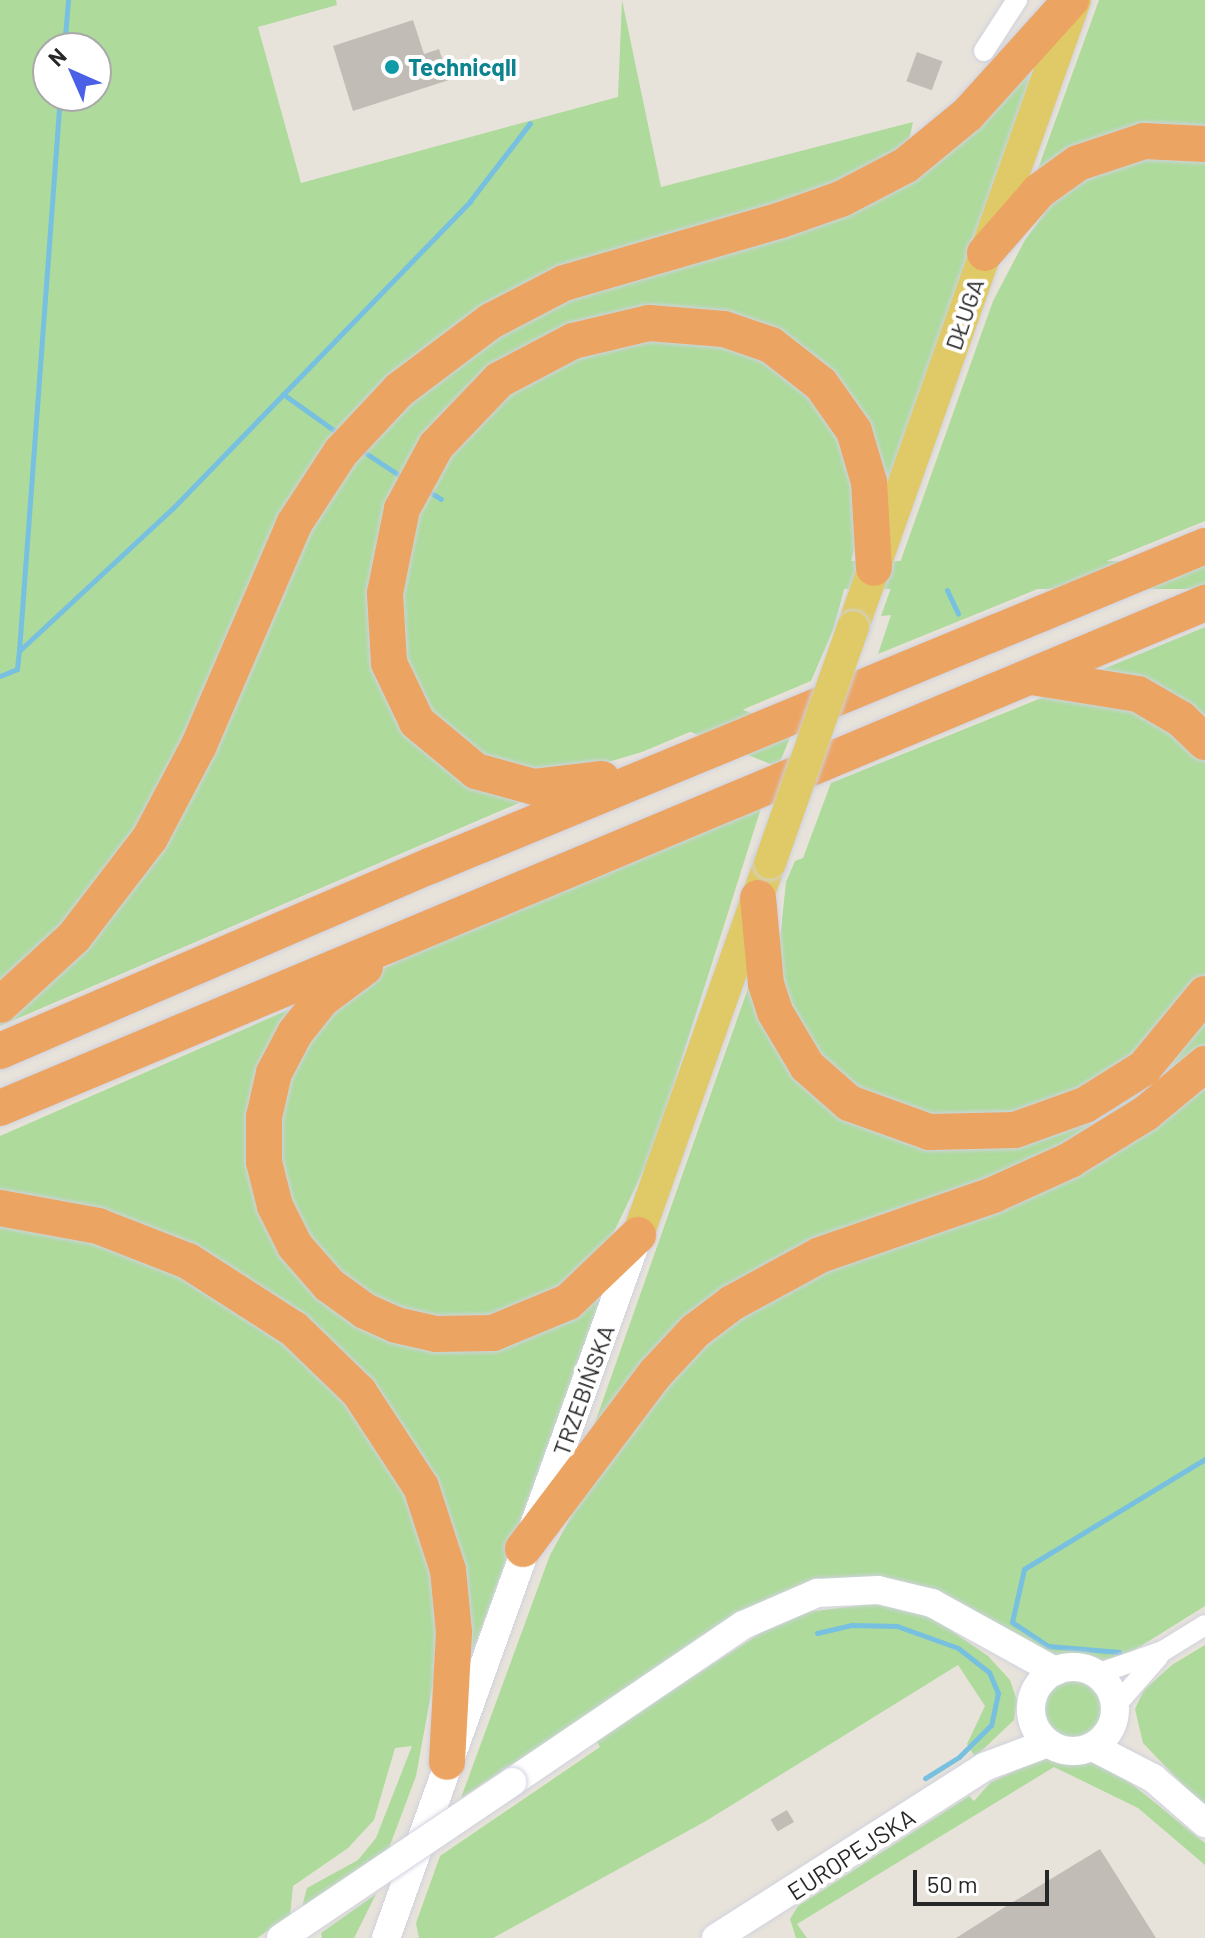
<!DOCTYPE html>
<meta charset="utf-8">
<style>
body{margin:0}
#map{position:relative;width:1205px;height:1938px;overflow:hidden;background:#e8e3da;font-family:Barlow,sans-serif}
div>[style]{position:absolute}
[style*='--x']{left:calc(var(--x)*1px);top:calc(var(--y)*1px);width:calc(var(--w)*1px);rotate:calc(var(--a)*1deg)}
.green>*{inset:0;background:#aeda9c;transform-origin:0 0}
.round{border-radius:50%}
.stream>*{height:5px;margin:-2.5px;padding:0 2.5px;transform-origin:2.5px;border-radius:2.5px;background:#77c0e0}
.building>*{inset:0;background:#c1bdb6;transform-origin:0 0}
.roads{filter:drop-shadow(0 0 2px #d0d2df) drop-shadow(0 0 2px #d0d2df)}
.street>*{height:20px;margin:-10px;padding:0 10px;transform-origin:10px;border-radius:10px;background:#fff}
.secondary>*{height:28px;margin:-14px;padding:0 14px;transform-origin:14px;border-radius:14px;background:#fff}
.secondary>.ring{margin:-14px;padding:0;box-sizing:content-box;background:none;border:28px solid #fff;border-radius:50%}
.primary>*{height:32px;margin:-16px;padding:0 16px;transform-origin:16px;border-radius:16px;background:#e0ca67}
.highway>*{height:36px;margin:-18px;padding:0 18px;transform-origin:18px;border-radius:18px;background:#eca462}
.bridges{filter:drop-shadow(0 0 2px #d0d2df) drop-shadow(0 0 2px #d0d2df)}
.secondary-bridge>*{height:28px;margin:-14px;padding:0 14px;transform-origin:14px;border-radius:14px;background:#fff}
.primary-bridge>*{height:32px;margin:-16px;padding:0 16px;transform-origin:16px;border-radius:16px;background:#e0ca67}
.dots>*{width:22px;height:22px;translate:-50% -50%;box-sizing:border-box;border:4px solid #fff;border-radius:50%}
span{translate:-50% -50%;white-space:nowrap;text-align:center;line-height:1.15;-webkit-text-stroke:8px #fff;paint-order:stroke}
.culture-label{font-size:24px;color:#0d838f;font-weight:700}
.left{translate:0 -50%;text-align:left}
.street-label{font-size:24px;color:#272727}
.north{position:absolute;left:32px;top:32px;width:80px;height:80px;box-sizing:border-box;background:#fff;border:2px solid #a9a9a9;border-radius:50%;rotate:315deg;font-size:22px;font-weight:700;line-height:32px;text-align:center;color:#272727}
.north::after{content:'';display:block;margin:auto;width:28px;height:36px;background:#4a60e6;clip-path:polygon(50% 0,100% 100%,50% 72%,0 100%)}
.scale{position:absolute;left:913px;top:1870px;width:136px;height:36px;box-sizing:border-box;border:4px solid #272727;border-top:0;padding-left:10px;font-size:24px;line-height:28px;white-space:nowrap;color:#272727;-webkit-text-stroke:6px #fff;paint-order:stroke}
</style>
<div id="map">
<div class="green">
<div style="clip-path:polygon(evenodd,0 0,336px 0,337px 5px,258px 27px,301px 183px,618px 97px,622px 0,661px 187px,913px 122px,906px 154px,868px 176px,592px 261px,383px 389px,125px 856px,0 991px,0 0,48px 48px,96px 48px,96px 96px,48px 96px,48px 48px)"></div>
<div style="clip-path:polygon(1099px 0,1205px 0,1205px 129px,1035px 177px)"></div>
<div style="clip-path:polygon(1039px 54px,884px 496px,832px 374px,651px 310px,422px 445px,377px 664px,526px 800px,0 1026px,0 1017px,91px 932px,273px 588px,365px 438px,520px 315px,801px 226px)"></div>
<div style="clip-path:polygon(1144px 153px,1205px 155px,1205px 521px,878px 654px,891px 615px,881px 616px,993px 301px,1025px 240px,1064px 186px)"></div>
<div style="clip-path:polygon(647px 336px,750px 349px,811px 390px,849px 448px,856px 543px,834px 628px,811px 681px,642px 752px,581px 770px,519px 772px,472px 754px,429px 715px,403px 664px,398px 599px,410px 525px,441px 459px,489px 405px,563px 356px)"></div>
<div style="left:1205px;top:561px;width:28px;height:373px;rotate:90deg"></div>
<div style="clip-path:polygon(1205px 627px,1205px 729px,1091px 674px)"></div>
<div style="clip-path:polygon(1049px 695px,1139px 706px,1205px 757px,1205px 974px,1187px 1007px,1102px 1086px,982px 1124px,874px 1107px,799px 1039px,778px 959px,786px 882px,795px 861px,803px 858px,831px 783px)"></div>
<div style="left:793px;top:730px;width:40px;height:861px;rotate:112deg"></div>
<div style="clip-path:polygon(762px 805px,652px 1153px,610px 1240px,560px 1293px,459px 1326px,367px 1301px,298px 1232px,273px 1142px,297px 1048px,358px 982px,409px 955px)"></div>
<div style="clip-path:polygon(752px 977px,819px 1097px,1019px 1138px,1205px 1010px,1205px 1053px,1102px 1133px,823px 1246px,590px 1437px)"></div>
<div style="clip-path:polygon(306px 1002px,280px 1035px,266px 1215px,425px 1342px,605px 1287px,461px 1684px,456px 1569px,301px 1321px,0 1200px,0 1136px)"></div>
<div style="clip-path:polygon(1205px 1079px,1205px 1606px,1128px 1654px,1099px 1661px,1085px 1655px,1046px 1655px,875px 1579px,695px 1644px,461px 1798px,550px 1555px,572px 1515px,604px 1459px,726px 1317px)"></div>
<div style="clip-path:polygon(0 1218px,144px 1252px,318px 1365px,402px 1472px,437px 1573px,436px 1667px,416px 1776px,389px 1848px,302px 1907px,307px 1888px,358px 1860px,376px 1838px,412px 1746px,395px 1748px,374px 1820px,348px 1848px,293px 1886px,290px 1916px,257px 1938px,0 1938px)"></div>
<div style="clip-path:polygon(873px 1604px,904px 1607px,936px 1620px,988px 1656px,1010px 1680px,1017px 1701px,1014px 1720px,975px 1757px,967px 1744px,985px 1706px,958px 1665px,706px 1821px,493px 1938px,419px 1938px,416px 1923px,440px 1856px,600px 1747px,596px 1740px,773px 1625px,806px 1612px)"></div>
<div style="clip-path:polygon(1205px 1645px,1205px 1808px,1143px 1743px,1135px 1709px,1144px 1690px,1172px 1665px)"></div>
<div class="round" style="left:1044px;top:1679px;width:60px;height:60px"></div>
<div style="clip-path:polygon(1043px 1758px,1065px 1764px,1095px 1762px,1117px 1772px,1205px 1843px,1205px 1865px,1138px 1808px,1054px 1767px,797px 1924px,807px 1938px,796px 1938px,790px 1919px,798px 1906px,969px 1796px,974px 1801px,991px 1782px)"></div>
<div style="clip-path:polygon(376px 1894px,354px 1938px,322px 1938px,321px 1933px)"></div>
</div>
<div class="stream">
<div style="--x:64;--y:48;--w:48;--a:-85.2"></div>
<div style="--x:283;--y:394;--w:69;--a:35.5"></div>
<div style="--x:361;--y:450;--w:49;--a:33.4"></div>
<div style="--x:428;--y:491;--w:15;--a:32"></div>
<div style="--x:947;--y:590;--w:26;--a:65"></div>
<div style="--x:19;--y:651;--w:209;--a:-42.9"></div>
<div style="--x:172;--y:509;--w:429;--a:-45.9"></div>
<div style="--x:470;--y:201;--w:98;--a:-52.4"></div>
<div style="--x:0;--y:676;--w:18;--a:-22"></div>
<div style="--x:17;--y:669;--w:18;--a:-84"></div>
<div style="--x:19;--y:651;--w:557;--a:-85.78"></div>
<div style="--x:817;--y:1633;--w:35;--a:-13"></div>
<div style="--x:851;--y:1625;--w:46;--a:1.2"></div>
<div style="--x:897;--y:1626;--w:65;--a:19.8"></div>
<div style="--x:958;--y:1648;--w:39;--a:38"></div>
<div style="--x:989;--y:1672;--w:23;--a:67"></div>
<div style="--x:998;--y:1693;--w:33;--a:102"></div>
<div style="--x:991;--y:1725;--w:45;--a:135"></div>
<div style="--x:959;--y:1757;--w:40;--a:148"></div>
<div style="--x:1119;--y:1652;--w:71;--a:-175.2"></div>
<div style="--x:1048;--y:1646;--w:43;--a:-146.3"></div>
<div style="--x:1012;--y:1622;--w:54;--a:-77.2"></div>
<div style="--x:1024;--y:1569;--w:212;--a:-31.3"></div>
</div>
<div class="building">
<div style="clip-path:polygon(413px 20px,424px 54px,439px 49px,449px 80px,353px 111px,333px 46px)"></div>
<div style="left:917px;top:52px;width:27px;height:31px;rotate:20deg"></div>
<div style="left:787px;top:1810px;width:14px;height:19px;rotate:60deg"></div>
<div style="clip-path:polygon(1100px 1849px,1156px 1938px,956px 1938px,1008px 1905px)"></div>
</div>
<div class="roads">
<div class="street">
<div style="--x:984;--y:51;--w:61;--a:-57.1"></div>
<div style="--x:1097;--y:1674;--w:70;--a:-19.2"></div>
<div style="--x:1163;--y:1651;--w:49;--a:-31.8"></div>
<div style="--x:1116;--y:1705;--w:64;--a:-48.8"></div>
</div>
<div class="secondary">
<div class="ring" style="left:1031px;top:1667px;width:56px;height:56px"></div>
<div style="--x:1093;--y:1747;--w:68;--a:27.3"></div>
<div style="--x:1153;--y:1778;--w:69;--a:40.9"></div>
<div style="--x:512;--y:1782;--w:279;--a:-34.2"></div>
<div style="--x:743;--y:1625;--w:81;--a:-23.4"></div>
<div style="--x:817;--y:1593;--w:61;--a:-2.8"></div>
<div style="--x:878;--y:1590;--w:56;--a:13.5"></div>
<div style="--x:932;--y:1603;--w:141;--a:28.9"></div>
<div style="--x:386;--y:1938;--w:746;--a:-70.25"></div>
<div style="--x:716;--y:1938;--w:318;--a:-32.5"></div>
<div style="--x:984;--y:1767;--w:68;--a:-20.6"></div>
</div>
<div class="primary">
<div style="--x:853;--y:627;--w:665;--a:-70.5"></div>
<div style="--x:638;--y:1235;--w:395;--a:-70.5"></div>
</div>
<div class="highway">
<div style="--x:985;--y:253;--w:82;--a:-48.9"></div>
<div style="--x:1039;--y:191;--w:48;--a:-35.7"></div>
<div style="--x:1078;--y:163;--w:70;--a:-18.4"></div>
<div style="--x:1144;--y:141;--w:61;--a:2.8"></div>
<div style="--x:1032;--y:677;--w:107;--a:9.1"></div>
<div style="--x:1138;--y:694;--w:50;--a:30.2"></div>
<div style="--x:1181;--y:719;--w:33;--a:44"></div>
<div style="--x:602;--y:779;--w:68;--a:173.3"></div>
<div style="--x:534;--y:787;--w:60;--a:-164.6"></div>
<div style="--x:476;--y:771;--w:77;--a:-140.3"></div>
<div style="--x:417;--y:722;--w:65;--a:-115.4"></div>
<div style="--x:389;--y:663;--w:70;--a:-93.3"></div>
<div style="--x:385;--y:593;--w:86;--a:-78.6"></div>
<div style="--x:402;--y:509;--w:72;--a:-61.6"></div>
<div style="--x:436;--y:446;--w:91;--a:-46.3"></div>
<div style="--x:499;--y:380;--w:84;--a:-27.8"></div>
<div style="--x:573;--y:341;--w:78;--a:-13.3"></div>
<div style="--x:649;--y:323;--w:75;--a:4.6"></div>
<div style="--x:724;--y:329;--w:50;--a:18.8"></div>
<div style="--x:771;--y:345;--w:63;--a:38"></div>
<div style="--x:821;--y:384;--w:57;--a:54.9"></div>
<div style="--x:854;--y:431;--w:53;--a:73.6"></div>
<div style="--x:869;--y:482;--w:86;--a:86.7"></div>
<div style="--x:758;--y:898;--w:86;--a:84.7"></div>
<div style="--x:766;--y:984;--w:29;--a:72"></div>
<div style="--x:775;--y:1012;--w:63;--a:59.3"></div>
<div style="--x:807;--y:1066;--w:56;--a:41.4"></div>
<div style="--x:849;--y:1103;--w:85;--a:19.9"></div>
<div style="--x:929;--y:1132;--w:86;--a:-1.3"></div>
<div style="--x:1015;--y:1130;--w:74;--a:-19.7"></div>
<div style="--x:1085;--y:1105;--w:70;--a:-32.1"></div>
<div style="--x:1144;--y:1068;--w:96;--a:-50.5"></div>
<div style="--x:365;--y:967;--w:54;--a:143.3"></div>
<div style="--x:322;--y:999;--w:43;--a:128.5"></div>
<div style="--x:295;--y:1033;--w:45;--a:117.7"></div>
<div style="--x:274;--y:1073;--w:45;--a:102.8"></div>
<div style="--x:264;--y:1117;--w:45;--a:90"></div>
<div style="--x:264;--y:1162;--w:45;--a:76"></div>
<div style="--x:275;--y:1206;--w:45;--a:63.4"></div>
<div style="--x:295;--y:1246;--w:52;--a:48.9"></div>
<div style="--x:329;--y:1285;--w:44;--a:35.8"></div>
<div style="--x:365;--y:1311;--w:34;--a:24"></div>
<div style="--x:396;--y:1325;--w:41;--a:12.7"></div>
<div style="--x:436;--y:1334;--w:57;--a:-1"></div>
<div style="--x:493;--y:1333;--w:81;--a:-22.5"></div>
<div style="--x:568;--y:1302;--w:97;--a:-43.7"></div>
<div style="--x:0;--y:1005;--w:100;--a:-42.6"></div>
<div style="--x:74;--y:937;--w:125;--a:-52.5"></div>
<div style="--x:150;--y:838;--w:105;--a:-62.2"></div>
<div style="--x:199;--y:745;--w:241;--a:-66.7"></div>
<div style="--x:294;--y:524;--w:86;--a:-56.9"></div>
<div style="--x:341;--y:452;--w:85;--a:-46.9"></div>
<div style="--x:399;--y:390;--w:115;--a:-36.9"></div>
<div style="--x:491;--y:321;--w:82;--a:-27.5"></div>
<div style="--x:564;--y:283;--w:226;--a:-16.2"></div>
<div style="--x:781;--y:220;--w:64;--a:-19.3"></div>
<div style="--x:841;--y:199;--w:73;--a:-27.6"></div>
<div style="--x:906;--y:165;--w:80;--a:-39.4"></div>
<div style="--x:968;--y:114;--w:154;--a:-47.9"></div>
<div style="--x:0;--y:1051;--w:468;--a:-23.3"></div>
<div style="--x:430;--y:866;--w:838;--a:-22.44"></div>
<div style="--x:0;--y:1108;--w:1307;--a:-22.74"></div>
<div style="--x:0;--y:1208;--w:100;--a:10.4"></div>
<div style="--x:98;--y:1226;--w:97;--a:21.3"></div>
<div style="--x:188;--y:1261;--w:126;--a:32.7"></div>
<div style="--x:294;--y:1329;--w:91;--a:44.1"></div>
<div style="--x:359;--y:1392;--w:113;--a:56.9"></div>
<div style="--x:421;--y:1487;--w:87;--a:72"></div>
<div style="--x:448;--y:1570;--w:62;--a:84.5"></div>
<div style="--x:454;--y:1632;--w:130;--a:93.1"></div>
<div style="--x:523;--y:1549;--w:219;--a:-53"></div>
<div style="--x:655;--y:1374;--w:59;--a:-47.1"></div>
<div style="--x:695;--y:1331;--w:46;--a:-37.1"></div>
<div style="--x:732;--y:1303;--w:100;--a:-28.6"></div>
<div style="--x:820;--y:1255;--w:183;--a:-19.1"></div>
<div style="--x:993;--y:1195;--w:85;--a:-24.4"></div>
<div style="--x:1070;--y:1160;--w:89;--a:-31.7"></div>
<div style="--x:1146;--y:1113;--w:77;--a:-39.7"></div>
</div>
</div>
<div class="bridges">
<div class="secondary-bridge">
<div style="--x:281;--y:1938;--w:279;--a:-34"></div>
</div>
<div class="primary-bridge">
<div style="--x:770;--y:863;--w:250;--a:-70.6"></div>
</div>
</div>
<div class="dots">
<div style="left:392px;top:67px;background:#0f9aa8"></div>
</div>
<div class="culture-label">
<span class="left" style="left:408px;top:67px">Technicqll</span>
</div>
<div class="street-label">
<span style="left:964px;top:314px;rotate:-71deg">DŁUGA</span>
<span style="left:583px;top:1390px;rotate:-70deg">TRZEBIŃSKA</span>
<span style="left:851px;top:1854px;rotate:-33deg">EUROPEJSKA</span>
</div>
<div class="north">N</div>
<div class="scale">50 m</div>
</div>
